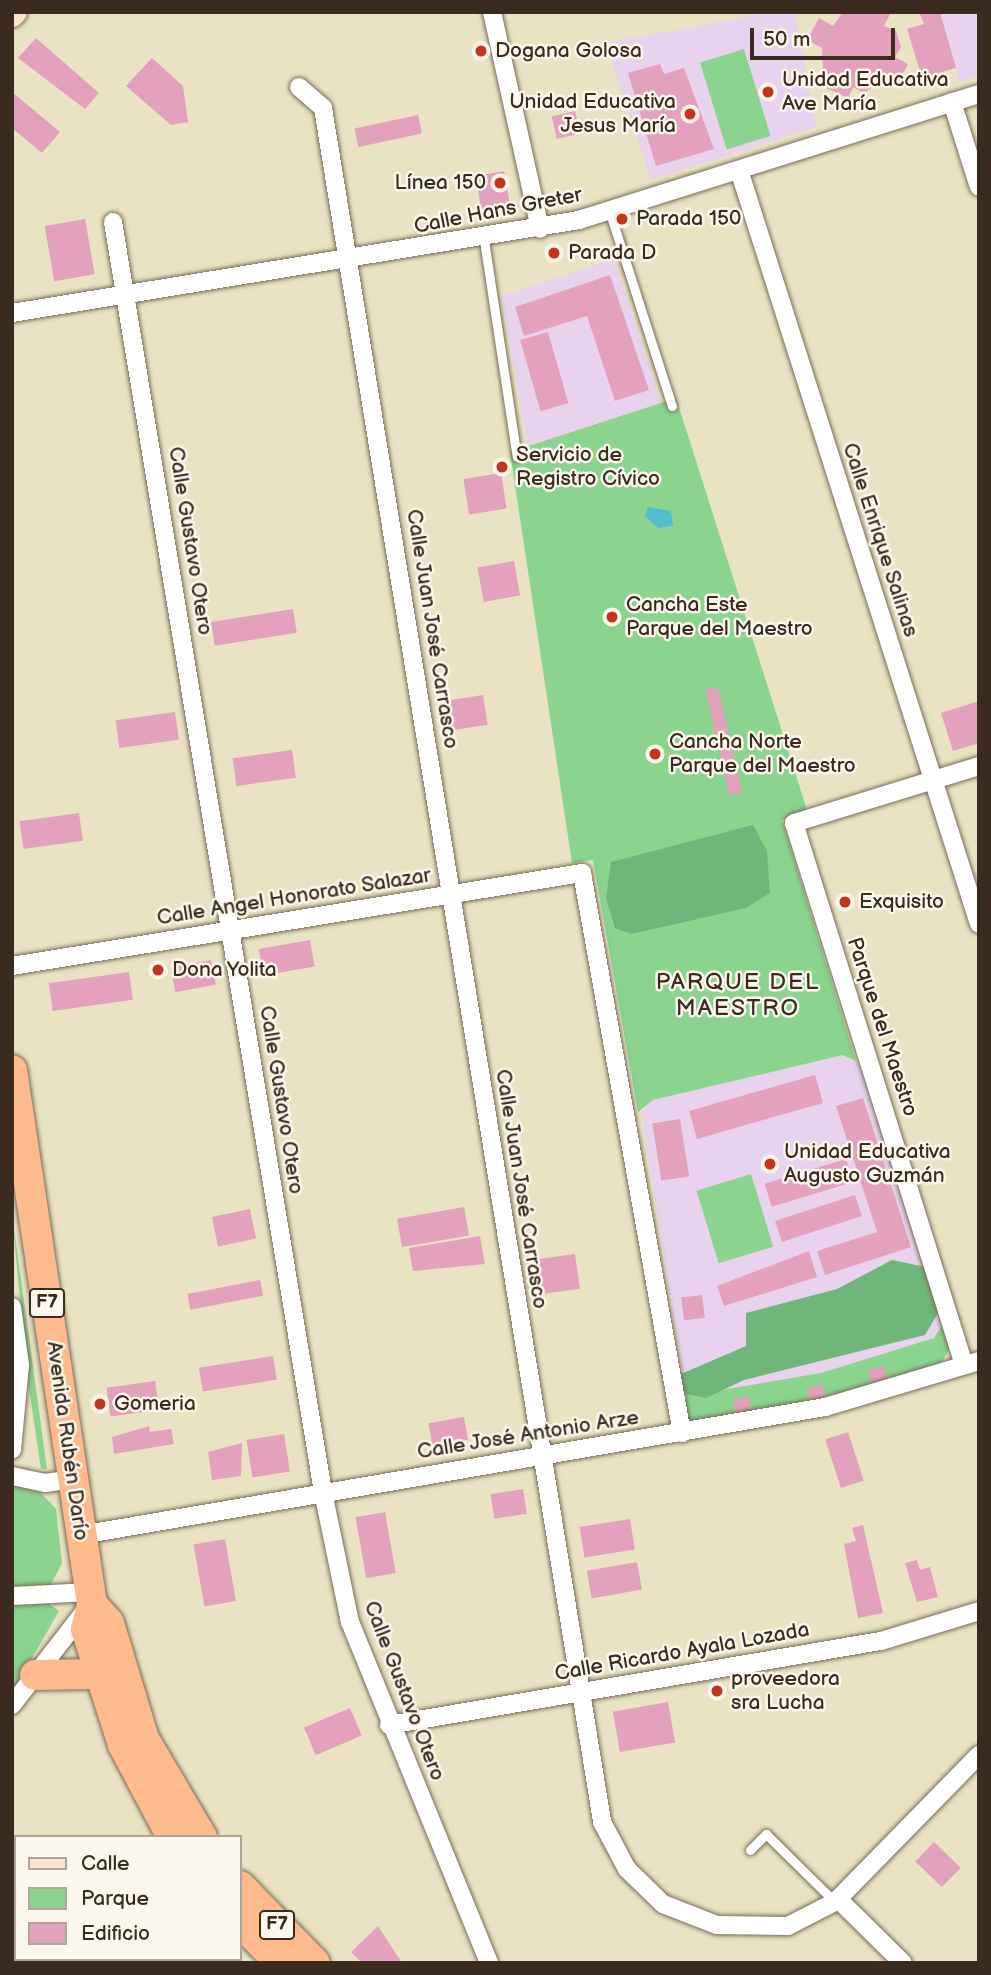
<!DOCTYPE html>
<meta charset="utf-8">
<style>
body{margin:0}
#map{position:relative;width:991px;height:1975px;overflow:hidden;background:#eae3c3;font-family:"Balsamiq Sans",sans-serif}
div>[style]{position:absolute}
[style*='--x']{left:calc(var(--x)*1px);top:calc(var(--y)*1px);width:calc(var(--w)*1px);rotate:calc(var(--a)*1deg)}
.built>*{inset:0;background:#e9d2ed}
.green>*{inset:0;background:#8ad490;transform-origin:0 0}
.forest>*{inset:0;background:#6fb67a}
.water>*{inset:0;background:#54bcd1}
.building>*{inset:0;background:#e3a1bd;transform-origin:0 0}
.roads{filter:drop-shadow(0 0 2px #786b58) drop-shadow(0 0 2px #786b58)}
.service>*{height:9px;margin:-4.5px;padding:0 4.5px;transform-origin:4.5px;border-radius:4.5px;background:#fff}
.minor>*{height:18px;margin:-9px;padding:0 9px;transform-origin:9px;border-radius:9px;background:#fff}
.secondary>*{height:24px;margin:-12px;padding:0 12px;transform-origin:12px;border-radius:12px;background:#fee3d1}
.trunk>*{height:30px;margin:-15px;padding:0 15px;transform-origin:15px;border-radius:15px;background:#fcba8d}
.dots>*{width:19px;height:19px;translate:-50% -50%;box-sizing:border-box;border:4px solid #fbf7ec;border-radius:50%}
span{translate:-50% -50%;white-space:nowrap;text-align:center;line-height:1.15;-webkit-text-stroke:5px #fbf7ec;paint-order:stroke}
.shield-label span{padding:2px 5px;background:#fbf7ec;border:2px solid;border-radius:5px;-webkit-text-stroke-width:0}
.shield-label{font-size:19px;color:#3b2a1e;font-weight:700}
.poi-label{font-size:21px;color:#3b2a1e}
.left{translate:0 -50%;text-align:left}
.right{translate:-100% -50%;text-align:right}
.street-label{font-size:21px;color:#3b2a1e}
.neighbourhood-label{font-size:23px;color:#3b2a1e;letter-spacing:2px}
.frame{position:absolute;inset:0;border:14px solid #3b2a1e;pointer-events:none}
.legend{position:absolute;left:14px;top:1835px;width:228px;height:126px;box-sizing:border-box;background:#fbf7ec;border:2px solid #aea59a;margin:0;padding:9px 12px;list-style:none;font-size:21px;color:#3b2a1e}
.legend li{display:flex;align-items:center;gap:14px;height:35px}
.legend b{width:35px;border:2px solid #aea59a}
.scale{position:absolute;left:750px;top:28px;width:145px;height:32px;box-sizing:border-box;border:4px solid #3b2a1e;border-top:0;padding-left:9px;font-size:21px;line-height:24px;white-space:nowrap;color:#3b2a1e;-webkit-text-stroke:5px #fbf7ec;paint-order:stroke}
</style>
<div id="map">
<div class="built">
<div style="clip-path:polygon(771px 12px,795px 12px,816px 127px,651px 180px,606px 43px)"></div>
<div style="clip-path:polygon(940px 12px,979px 12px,979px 76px,960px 82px)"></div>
<div style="clip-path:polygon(614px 259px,661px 402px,528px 446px,502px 296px)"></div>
<div style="clip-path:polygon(844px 1055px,862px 1064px,944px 1322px,934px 1338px,821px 1373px,696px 1394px,685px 1386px,641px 1112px,653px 1100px)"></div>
</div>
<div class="green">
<div style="left:744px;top:49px;width:91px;height:46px;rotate:73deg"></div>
<div style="clip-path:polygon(676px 398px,807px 810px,782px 820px,856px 1061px,843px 1055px,653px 1100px,638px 1112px,593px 860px,572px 863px,510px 452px)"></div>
<div style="left:751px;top:1174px;width:76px;height:57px;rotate:73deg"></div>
<div style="clip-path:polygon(12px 1214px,47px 1469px,41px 1469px,27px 1375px)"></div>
<div style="clip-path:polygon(944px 1322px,949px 1350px,939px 1366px,836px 1399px,694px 1423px,687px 1418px,685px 1386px,697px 1394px,821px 1373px,934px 1338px)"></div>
<div style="clip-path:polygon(12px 1485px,40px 1492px,56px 1509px,62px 1563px,49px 1588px,12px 1590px)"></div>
<div style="clip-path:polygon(49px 1604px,59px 1611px,12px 1693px,12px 1605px)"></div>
</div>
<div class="forest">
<div style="clip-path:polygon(753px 825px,767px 851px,770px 893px,746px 908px,631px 934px,615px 928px,606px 898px,611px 862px)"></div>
<div style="clip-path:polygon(892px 1260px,940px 1270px,947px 1298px,925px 1335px,744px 1380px,706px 1398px,668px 1390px,667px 1380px,746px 1346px,746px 1313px,837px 1289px)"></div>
</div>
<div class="water">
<div style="clip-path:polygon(648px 507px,671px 511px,673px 526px,658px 528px,645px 516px)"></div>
</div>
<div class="building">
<div style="clip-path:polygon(843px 12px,891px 12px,884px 26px,896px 31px,901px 47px,895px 57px,908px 64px,897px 85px,884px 79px,864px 93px,853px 87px,848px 98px,826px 88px,832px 76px,823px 71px,822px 48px,807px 40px,819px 18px,833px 26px)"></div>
<div style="clip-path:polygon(919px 12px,940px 12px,956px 68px,922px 78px,907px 29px,924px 24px)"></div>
<div style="clip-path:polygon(36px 38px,99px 93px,85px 109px,18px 58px)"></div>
<div style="clip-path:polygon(152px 58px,183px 86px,188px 122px,171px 125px,126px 86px)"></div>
<div style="clip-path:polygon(660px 64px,664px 74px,684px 68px,714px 149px,656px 166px,628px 73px)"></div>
<div style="clip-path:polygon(12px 92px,60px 132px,42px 153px,12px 128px)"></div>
<div style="left:575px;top:111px;width:23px;height:24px;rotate:77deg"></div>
<div style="left:418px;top:115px;width:19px;height:65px;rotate:78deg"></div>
<div style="left:504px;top:171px;width:39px;height:29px;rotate:80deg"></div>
<div style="left:85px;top:219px;width:56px;height:41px;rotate:80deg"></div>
<div style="clip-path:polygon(610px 275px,649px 390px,615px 401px,587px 316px,524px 336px,515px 307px)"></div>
<div style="left:548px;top:332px;width:74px;height:29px;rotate:74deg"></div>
<div style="left:501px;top:473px;width:36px;height:38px;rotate:81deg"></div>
<div style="left:514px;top:561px;width:35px;height:37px;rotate:80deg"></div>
<div style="left:293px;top:609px;width:24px;height:83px;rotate:81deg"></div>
<div style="left:718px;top:687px;width:108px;height:13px;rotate:77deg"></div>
<div style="left:483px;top:695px;width:30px;height:35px;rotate:81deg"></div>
<div style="clip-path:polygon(979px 701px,979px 743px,953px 751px,941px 713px)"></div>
<div style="left:175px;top:712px;width:28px;height:60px;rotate:82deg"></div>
<div style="left:292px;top:750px;width:28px;height:60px;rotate:82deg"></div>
<div style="left:79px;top:813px;width:28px;height:60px;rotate:82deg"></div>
<div style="left:310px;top:940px;width:27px;height:52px;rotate:80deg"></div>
<div style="left:211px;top:960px;width:25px;height:41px;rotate:79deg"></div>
<div style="left:129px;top:972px;width:28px;height:81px;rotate:82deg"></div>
<div style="left:815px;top:1075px;width:29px;height:131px;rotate:74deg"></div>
<div style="clip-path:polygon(863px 1098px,911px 1247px,825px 1275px,817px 1251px,877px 1232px,836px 1106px)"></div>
<div style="left:680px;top:1119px;width:58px;height:28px;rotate:81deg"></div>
<div style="left:846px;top:1159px;width:24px;height:85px;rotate:73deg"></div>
<div style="left:855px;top:1195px;width:22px;height:84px;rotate:72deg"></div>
<div style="left:464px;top:1207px;width:29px;height:68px;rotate:80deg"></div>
<div style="left:250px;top:1209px;width:30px;height:39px;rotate:78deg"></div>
<div style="clip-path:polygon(480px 1236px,485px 1264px,413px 1271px,409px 1248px)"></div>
<div style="clip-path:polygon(809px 1251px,817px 1277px,724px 1306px,717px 1286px)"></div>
<div style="left:575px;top:1254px;width:35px;height:40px;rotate:82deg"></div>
<div style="left:260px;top:1280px;width:16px;height:74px;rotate:79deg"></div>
<div style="left:702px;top:1295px;width:23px;height:21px;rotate:83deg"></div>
<div style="left:273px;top:1356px;width:24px;height:75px;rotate:81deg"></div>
<div style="left:883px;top:1366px;width:13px;height:16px;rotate:72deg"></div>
<div style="left:155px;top:1381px;width:29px;height:49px;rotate:82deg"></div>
<div style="left:823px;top:1385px;width:12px;height:16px;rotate:81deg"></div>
<div style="left:749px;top:1397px;width:13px;height:16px;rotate:81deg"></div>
<div style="left:464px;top:1417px;width:23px;height:36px;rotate:80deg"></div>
<div style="clip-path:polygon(149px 1426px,150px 1432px,171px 1429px,174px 1444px,114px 1454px,112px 1437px)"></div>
<div style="left:848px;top:1432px;width:51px;height:24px;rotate:72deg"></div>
<div style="left:284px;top:1434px;width:38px;height:38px;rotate:81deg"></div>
<div style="clip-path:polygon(242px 1443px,241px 1476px,212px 1480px,208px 1452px)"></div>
<div style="left:523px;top:1489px;width:25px;height:33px;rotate:81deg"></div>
<div style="left:385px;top:1512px;width:62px;height:30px;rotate:80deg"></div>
<div style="left:630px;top:1519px;width:31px;height:51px;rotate:81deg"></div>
<div style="clip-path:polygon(863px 1525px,883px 1613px,858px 1618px,844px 1544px,856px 1541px,852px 1528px)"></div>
<div style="left:225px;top:1539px;width:63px;height:32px;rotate:80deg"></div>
<div style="clip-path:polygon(917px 1560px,920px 1570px,930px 1567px,938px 1597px,917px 1602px,905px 1563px)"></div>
<div style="left:637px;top:1562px;width:28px;height:51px;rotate:80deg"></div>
<div style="left:668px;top:1702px;width:41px;height:56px;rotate:80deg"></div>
<div style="left:350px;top:1708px;width:30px;height:50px;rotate:67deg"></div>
<div style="left:934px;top:1842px;width:37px;height:27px;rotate:44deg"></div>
<div style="clip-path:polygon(378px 1926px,402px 1963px,362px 1963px,351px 1952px)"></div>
</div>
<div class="roads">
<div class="service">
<div style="--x:609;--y:210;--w:206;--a:72.2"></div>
<div style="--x:484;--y:240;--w:219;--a:81.4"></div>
<div style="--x:750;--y:1850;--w:23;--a:-45"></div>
<div style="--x:766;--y:1834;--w:97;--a:44.6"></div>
</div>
<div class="minor">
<div style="--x:492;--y:12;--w:222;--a:77.5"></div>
<div style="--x:299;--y:87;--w:32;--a:41"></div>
<div style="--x:323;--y:108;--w:1737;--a:80.75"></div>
<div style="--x:602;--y:1822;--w:53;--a:62"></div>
<div style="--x:627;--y:1869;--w:50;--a:44.2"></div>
<div style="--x:663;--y:1904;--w:58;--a:21.3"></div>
<div style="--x:717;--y:1925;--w:71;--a:0.8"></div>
<div style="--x:788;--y:1926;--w:53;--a:-27.1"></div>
<div style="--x:835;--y:1902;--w:206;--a:-45.6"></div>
<div style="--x:952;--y:102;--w:89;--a:72.4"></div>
<div style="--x:739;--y:170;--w:791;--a:72.34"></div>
<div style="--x:113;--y:222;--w:1287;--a:80.61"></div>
<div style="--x:323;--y:1492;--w:133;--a:78.3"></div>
<div style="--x:350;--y:1622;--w:368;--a:67.8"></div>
<div style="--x:12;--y:313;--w:575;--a:-9.31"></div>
<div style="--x:579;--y:220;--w:419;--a:-17.5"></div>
<div style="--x:12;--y:966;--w:578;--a:-9.27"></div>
<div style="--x:582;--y:873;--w:569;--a:79.88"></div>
<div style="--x:12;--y:1307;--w:59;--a:82.1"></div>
<div style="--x:20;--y:1365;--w:85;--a:95.4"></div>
<div style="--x:964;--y:1365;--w:568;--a:-107.41"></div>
<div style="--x:794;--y:823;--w:194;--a:-17.1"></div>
<div style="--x:12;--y:1476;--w:34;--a:12"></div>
<div style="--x:45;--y:1483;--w:28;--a:-8"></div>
<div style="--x:81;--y:1535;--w:755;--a:-9.76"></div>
<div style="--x:825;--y:1407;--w:161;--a:-16.6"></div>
<div style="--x:12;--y:1596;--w:78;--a:-2.9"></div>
<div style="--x:12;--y:1705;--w:119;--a:-52.2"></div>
<div style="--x:389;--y:1725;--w:499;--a:-9.7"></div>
<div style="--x:881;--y:1641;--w:102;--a:-17"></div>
<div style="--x:838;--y:1899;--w:91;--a:44.6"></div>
</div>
<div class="secondary">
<div style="--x:12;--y:15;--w:4;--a:-45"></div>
</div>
<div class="trunk">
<div style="--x:12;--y:1070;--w:540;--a:81.48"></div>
<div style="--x:92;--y:1604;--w:26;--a:103"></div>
<div style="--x:86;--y:1629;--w:122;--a:72.3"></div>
<div style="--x:123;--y:1745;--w:104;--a:62"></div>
<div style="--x:92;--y:1604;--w:25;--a:48"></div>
<div style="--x:109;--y:1623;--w:121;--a:73.2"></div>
<div style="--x:144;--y:1739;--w:114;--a:59.4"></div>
<div style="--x:35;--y:1675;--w:62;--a:-0.9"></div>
<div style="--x:240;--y:1886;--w:107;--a:45.8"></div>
<div style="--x:240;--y:1922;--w:57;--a:45.7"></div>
</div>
</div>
<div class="dots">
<div style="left:481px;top:51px;background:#c8321e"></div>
<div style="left:768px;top:92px;background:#c8321e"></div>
<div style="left:690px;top:114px;background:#c8321e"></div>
<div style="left:500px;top:183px;background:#c8321e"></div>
<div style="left:622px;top:219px;background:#c8321e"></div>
<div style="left:554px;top:253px;background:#c8321e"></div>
<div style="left:502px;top:467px;background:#c8321e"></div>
<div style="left:612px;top:617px;background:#c8321e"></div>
<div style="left:655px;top:754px;background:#c8321e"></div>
<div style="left:845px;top:902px;background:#c8321e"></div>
<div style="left:158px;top:970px;background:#c8321e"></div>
<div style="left:770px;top:1164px;background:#c8321e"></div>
<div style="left:100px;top:1404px;background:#c8321e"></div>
<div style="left:717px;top:1691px;background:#c8321e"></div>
</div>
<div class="shield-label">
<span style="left:47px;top:1303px">F7</span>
<span style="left:277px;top:1925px">F7</span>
</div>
<div class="poi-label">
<span class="left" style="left:495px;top:51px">Dogana Golosa</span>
<span class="left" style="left:782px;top:92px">Unidad Educativa<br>Ave María</span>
<span class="right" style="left:676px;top:114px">Unidad Educativa<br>Jesus María</span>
<span class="right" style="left:486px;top:183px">Línea 150</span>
<span class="left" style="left:636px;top:219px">Parada 150</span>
<span class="left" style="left:568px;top:253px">Parada D</span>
<span class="left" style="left:516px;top:467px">Servicio de<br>Registro Cívico</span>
<span class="left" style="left:626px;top:617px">Cancha Este<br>Parque del Maestro</span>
<span class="left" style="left:669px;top:754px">Cancha Norte<br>Parque del Maestro</span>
<span class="left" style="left:859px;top:902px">Exquisito</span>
<span class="left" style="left:172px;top:970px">Dona Yolita</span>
<span class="left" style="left:784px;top:1164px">Unidad Educativa<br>Augusto Guzmán</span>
<span class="left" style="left:114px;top:1404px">Gomeria</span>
<span class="left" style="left:731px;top:1691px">proveedora<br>sra Lucha</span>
</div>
<div class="street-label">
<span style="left:498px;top:211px;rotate:-11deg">Calle Hans Greter</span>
<span style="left:880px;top:540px;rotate:72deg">Calle Enrique Salinas</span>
<span style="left:190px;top:541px;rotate:81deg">Calle Gustavo Otero</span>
<span style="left:432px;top:629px;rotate:81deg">Calle Juan José Carrasco</span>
<span style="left:294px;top:897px;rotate:-9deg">Calle Angel Honorato Salazar</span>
<span style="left:882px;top:1027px;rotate:72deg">Parque del Maestro</span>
<span style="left:281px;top:1100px;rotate:81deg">Calle Gustavo Otero</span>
<span style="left:521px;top:1189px;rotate:81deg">Calle Juan José Carrasco</span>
<span style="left:528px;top:1435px;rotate:-9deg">Calle José Antonio Arze</span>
<span style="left:67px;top:1441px;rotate:82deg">Avenida Rubén Darío</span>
<span style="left:682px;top:1652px;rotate:-10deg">Calle Ricardo Ayala Lozada</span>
<span style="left:404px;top:1691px;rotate:69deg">Calle Gustavo Otero</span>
</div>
<div class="neighbourhood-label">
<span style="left:738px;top:995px">PARQUE DEL<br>MAESTRO</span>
</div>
<div class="frame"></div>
<ul class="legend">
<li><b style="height:9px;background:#fee3d1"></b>Calle</li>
<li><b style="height:19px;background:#8ad490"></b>Parque</li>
<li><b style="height:19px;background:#e3a1bd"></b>Edificio</li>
</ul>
<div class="scale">50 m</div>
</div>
